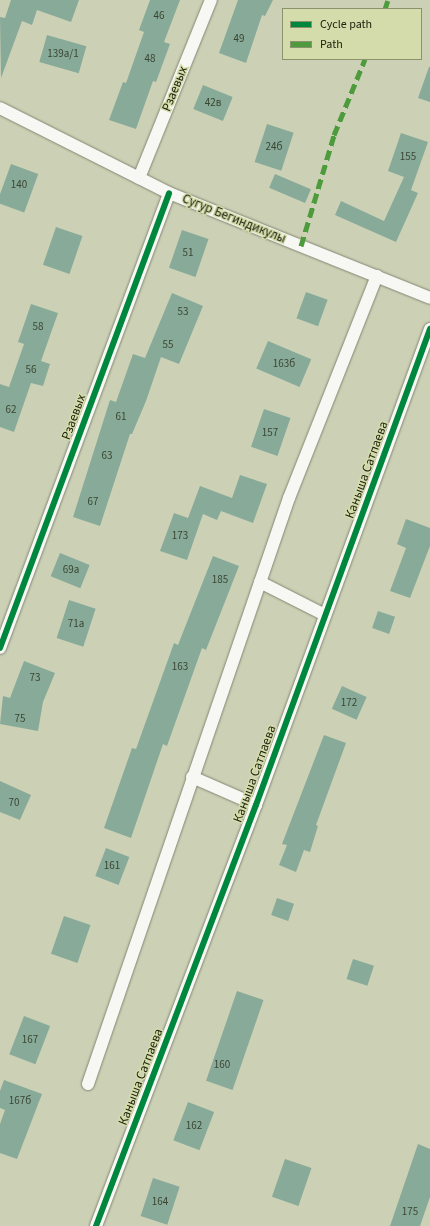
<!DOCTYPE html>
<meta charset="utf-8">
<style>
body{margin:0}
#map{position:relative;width:430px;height:1226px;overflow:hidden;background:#ccd1b6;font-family:"Source Sans 3",sans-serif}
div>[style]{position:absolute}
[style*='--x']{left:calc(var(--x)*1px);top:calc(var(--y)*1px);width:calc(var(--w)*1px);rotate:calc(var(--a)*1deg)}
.building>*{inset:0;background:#88aa98;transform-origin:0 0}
.roads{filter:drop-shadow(0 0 1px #848772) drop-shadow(0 0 1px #848772)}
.minor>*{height:12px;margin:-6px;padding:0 6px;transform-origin:6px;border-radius:6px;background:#f7f8f4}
.quiet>*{height:5px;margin-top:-2.5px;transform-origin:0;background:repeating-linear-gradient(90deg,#4d9b3c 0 10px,transparent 0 15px)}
.cycleway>*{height:6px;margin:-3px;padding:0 3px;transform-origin:3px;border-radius:3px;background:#00873e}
span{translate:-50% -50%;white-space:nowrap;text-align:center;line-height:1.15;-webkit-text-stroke:3px #d4dcab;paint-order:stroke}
.number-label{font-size:11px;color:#3a4532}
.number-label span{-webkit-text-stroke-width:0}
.street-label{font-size:13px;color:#202310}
.legend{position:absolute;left:282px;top:8px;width:140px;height:52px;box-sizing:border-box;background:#d4dcab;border:1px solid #8c926d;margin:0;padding:5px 7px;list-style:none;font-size:12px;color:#202310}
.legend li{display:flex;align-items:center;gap:8px;height:20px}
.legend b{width:20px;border:1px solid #8c926d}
</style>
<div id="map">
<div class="building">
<div style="clip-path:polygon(11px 0,79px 0,71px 22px,37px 10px,32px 25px,22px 21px,1px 78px,0 17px,5px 18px)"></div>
<div style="clip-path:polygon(150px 0,180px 0,164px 42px,170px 44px,156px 82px,153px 81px,136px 129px,109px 120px,123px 82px,126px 83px,144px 32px,139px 30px)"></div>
<div style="clip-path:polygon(238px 0,273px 0,265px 16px,262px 15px,246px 63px,219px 53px)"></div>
<div style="left:47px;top:35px;width:41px;height:28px;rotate:16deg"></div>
<div style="clip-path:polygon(429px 67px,430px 67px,430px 102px,418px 98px)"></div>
<div style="left:203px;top:85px;width:32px;height:26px;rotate:22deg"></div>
<div style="left:267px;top:124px;width:28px;height:40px;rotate:18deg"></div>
<div style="clip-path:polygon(401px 133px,428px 142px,411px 190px,418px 193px,396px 242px,335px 215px,341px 201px,384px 221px,404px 177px,388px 171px)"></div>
<div style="left:11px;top:164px;width:29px;height:41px;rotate:20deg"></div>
<div style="left:275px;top:174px;width:39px;height:15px;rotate:23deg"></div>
<div style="left:56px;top:227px;width:28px;height:40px;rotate:19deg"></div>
<div style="left:182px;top:230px;width:28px;height:40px;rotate:19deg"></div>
<div style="left:306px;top:292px;width:23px;height:28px;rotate:20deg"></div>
<div style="clip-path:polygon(172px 293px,203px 306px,179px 364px,161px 357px,146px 401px,132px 434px,130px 434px,100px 526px,73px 517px,110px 400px,116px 402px,133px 354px,145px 358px)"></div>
<div style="clip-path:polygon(31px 304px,58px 313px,41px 361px,50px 364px,43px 386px,31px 383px,14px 432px,0 427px,0 384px,9px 387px,24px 344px,18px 342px)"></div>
<div style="left:268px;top:341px;width:47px;height:30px;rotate:23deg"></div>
<div style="left:264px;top:409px;width:28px;height:40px;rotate:19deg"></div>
<div style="clip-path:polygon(240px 475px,267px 484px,253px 523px,221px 511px,217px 520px,203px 514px,187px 560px,160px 551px,174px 513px,188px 518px,200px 486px,232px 498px)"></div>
<div style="clip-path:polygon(406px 519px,430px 528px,430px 546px,410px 598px,390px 591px,406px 548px,397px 544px)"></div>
<div style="left:60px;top:553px;width:32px;height:25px;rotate:22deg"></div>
<div style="clip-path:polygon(213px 556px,239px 566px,206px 650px,202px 648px,167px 746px,163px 744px,131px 838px,104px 828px,132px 748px,136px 749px,174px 643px,178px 645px)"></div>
<div style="left:69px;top:600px;width:28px;height:40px;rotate:18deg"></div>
<div style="left:378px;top:611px;width:18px;height:18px;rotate:19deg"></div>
<div style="clip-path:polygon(24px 661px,55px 673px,43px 702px,38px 731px,0 724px,3px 696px,10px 698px)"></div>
<div style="left:342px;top:686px;width:27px;height:25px;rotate:24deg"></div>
<div style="clip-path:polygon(324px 735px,346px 743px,316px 825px,318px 826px,310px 852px,304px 850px,296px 872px,279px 865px,287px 845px,282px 844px)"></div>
<div style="clip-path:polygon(0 781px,31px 795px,20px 820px,0 812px)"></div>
<div style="left:106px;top:848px;width:25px;height:30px;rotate:21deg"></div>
<div style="left:277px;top:898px;width:18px;height:18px;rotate:19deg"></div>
<div style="left:64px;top:916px;width:28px;height:40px;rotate:19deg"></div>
<div style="left:353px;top:959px;width:22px;height:21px;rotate:18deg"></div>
<div style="left:237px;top:991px;width:28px;height:95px;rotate:19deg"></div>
<div style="left:24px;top:1016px;width:28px;height:41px;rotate:21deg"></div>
<div style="clip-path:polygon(4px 1080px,42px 1094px,17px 1159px,0 1153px,0 1124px,5px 1110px,0 1108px,0 1091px)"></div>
<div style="left:188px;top:1102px;width:28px;height:41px;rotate:21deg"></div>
<div style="clip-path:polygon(418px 1144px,430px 1149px,430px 1197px,420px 1226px,390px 1226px)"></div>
<div style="left:285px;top:1159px;width:28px;height:40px;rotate:19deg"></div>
<div style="left:153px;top:1178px;width:28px;height:40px;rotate:18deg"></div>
</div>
<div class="roads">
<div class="minor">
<div style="--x:0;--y:108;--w:189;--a:26.7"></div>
<div style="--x:169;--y:193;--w:281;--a:21.9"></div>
<div style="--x:139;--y:178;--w:192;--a:-68"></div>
<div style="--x:260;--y:582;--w:73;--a:26.9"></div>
<div style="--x:0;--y:648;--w:485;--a:-69.6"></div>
<div style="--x:192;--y:777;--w:70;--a:23.6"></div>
<div style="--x:88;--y:1084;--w:620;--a:-71.07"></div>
<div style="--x:289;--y:498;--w:239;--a:-68.4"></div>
<div style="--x:96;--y:1226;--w:450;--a:-69.2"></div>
<div style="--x:256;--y:805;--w:507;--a:-69.92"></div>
</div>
</div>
<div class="quiet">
<div style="--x:385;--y:9;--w:9;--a:-72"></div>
<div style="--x:301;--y:246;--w:116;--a:-73.4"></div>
<div style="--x:334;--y:135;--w:82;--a:-67.8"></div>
</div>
<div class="cycleway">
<div style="--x:0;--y:648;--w:485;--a:-69.6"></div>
<div style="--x:96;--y:1226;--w:450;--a:-69.2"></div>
<div style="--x:256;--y:805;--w:507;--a:-69.92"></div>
</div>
<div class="number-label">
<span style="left:159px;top:16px">46</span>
<span style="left:239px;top:39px">49</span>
<span style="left:63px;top:54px">139а/1</span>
<span style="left:150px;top:59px">48</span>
<span style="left:213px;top:103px">42в</span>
<span style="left:274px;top:147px">24б</span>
<span style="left:408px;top:157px">155</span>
<span style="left:19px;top:185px">140</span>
<span style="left:188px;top:253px">51</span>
<span style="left:183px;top:312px">53</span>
<span style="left:38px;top:327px">58</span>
<span style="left:168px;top:345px">55</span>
<span style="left:284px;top:364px">163б</span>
<span style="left:31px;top:370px">56</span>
<span style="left:11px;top:410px">62</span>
<span style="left:121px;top:417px">61</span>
<span style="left:270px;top:433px">157</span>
<span style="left:107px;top:456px">63</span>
<span style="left:93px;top:502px">67</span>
<span style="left:180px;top:536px">173</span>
<span style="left:71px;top:570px">69а</span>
<span style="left:220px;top:580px">185</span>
<span style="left:76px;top:624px">71а</span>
<span style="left:180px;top:667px">163</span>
<span style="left:35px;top:678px">73</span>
<span style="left:349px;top:703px">172</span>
<span style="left:20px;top:719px">75</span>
<span style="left:14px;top:803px">70</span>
<span style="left:112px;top:866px">161</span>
<span style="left:30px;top:1040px">167</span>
<span style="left:222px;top:1065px">160</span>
<span style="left:20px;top:1101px">167б</span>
<span style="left:194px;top:1126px">162</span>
<span style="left:160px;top:1202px">164</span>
<span style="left:410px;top:1212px">175</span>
</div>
<div class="street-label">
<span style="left:175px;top:89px;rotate:-68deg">Рзаевых</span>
<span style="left:234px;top:219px;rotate:22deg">Сугур Бегиндикулы</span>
<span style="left:74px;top:417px;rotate:-70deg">Рзаевых</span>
<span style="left:367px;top:470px;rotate:-70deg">Каныша Сатпаева</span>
<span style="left:255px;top:774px;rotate:-70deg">Каныша Сатпаева</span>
<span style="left:141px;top:1077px;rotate:-69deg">Каныша Сатпаева</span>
</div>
<ul class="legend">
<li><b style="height:5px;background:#00873e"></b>Cycle path</li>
<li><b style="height:5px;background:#4d9b3c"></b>Path</li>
</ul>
</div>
